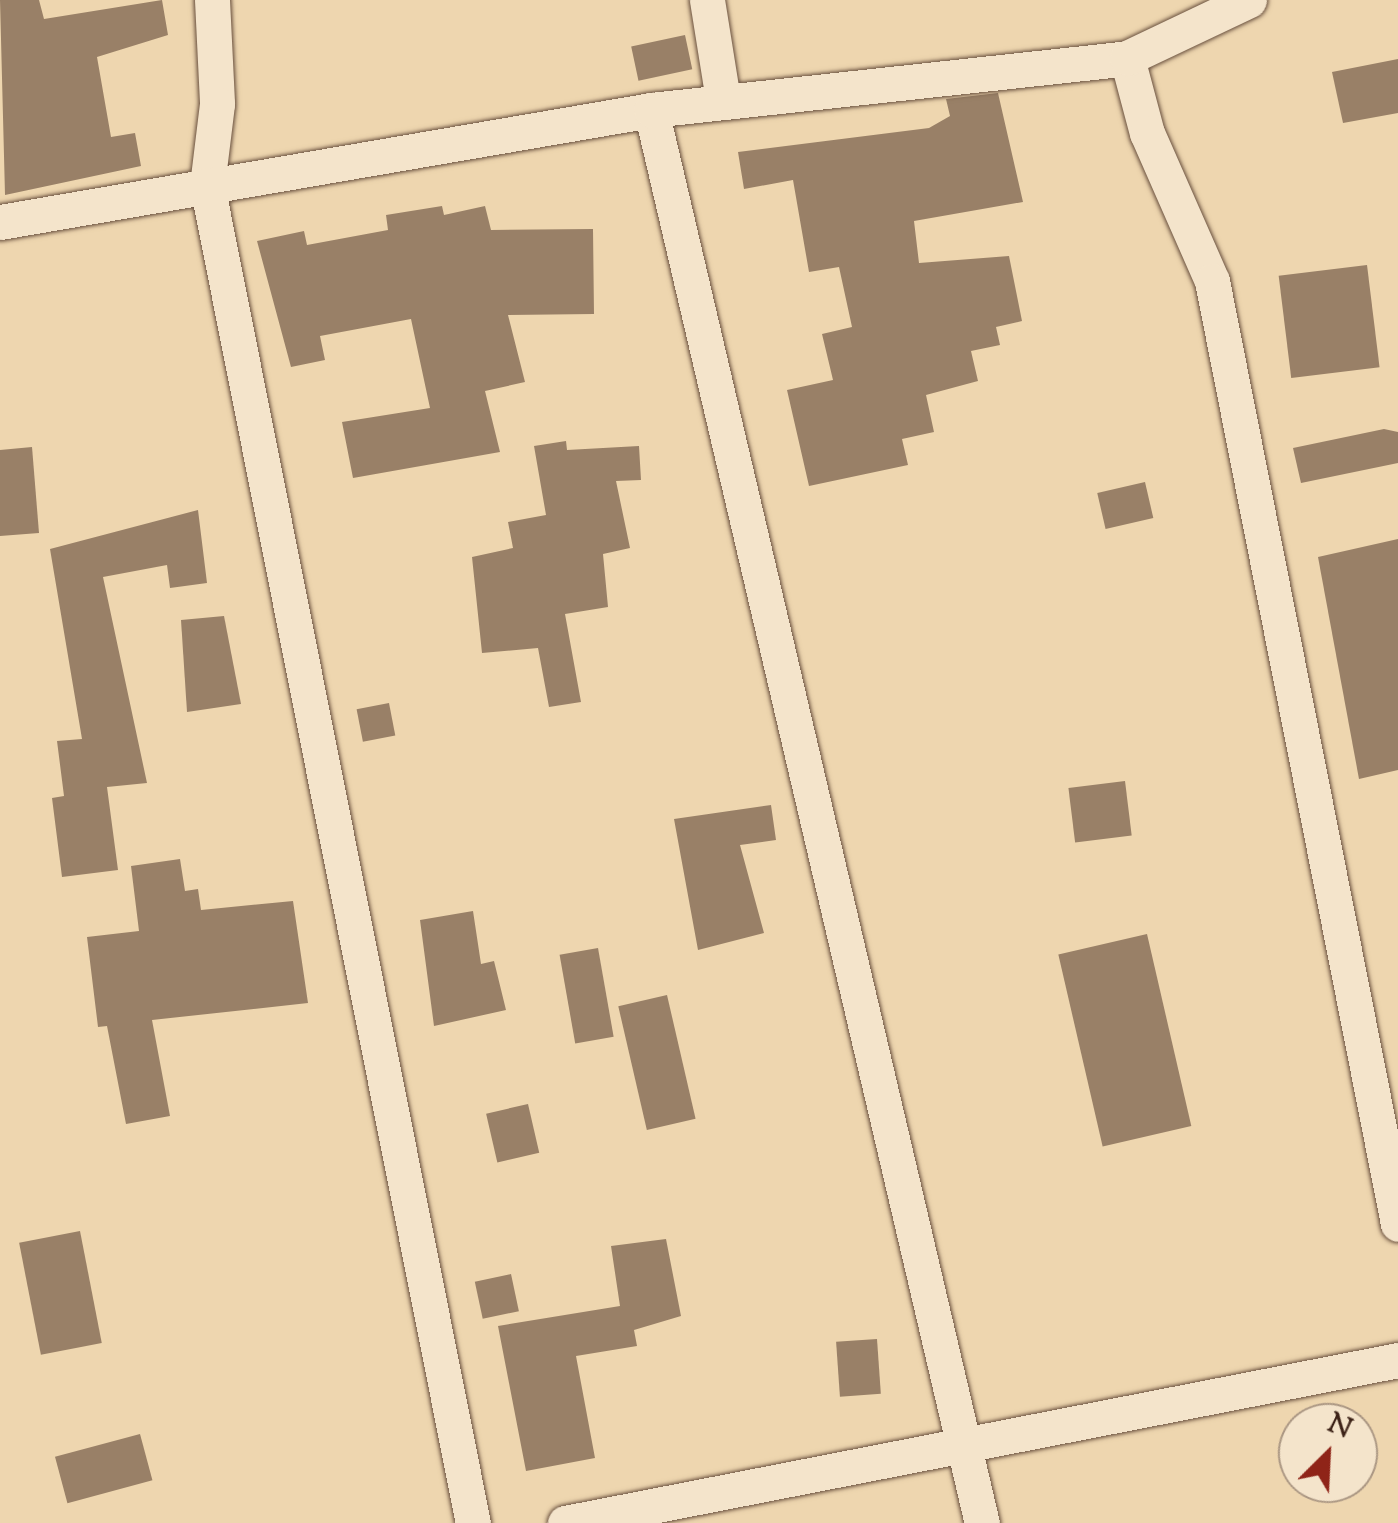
<!DOCTYPE html>
<style>
body{margin:0}
#map{position:relative;width:1398px;height:1523px;overflow:hidden;background:#eed6af;font-family:"Sorts Mill Goudy",serif}
div>[style]{position:absolute}
[style*='--x']{left:calc(var(--x)*1px);top:calc(var(--y)*1px);width:calc(var(--w)*1px);rotate:calc(var(--a)*1deg)}
.building>*{inset:0;background:#998067;transform-origin:0 0}
.roads{filter:drop-shadow(0 0 2px #69503e) drop-shadow(0 0 2px #69503e)}
.minor>*{height:35px;margin:-17.5px;padding:0 17.5px;transform-origin:17.5px;border-radius:17.5px;background:#f4e4cb}
span{translate:-50% -50%;white-space:nowrap;text-align:center;line-height:1.15;-webkit-text-stroke:10px #f4e4cb;paint-order:stroke}
.north{position:absolute;left:1278px;top:1403px;width:100px;height:100px;box-sizing:border-box;background:#f4e4cb;border:2px solid #ab9783;border-radius:50%;rotate:24deg;font-size:28px;font-weight:700;line-height:40px;text-align:center;color:#3d2318}
.north::after{content:'';display:block;margin:auto;width:35px;height:45px;background:#8f2418;clip-path:polygon(50% 0,100% 100%,50% 72%,0 100%)}
</style>
<div id="map">
<div class="building">
<div style="clip-path:polygon(0 0,39px 0,44px 19px,162px 0,168px 35px,97px 57px,111px 137px,135px 133px,141px 166px,5px 195px)"></div>
<div style="left:685px;top:35px;width:35px;height:55px;rotate:78deg"></div>
<div style="clip-path:polygon(1398px 59px,1398px 113px,1343px 123px,1332px 72px)"></div>
<div style="clip-path:polygon(998px 93px,1023px 202px,914px 221px,919px 263px,1009px 256px,1022px 321px,996px 327px,1000px 345px,971px 351px,978px 381px,926px 395px,934px 432px,902px 439px,908px 465px,809px 486px,787px 390px,833px 380px,822px 334px,852px 327px,839px 267px,809px 272px,793px 180px,744px 189px,738px 152px,929px 128px,950px 116px,946px 99px)"></div>
<div style="clip-path:polygon(442px 206px,444px 215px,485px 206px,491px 230px,593px 229px,594px 314px,508px 315px,525px 382px,485px 391px,500px 452px,353px 478px,342px 422px,430px 408px,411px 319px,320px 336px,325px 360px,291px 367px,257px 241px,304px 231px,307px 245px,388px 230px,386px 215px)"></div>
<div style="left:1367px;top:265px;width:103px;height:89px;rotate:83deg"></div>
<div style="clip-path:polygon(1384px 429px,1398px 432px,1398px 463px,1301px 483px,1293px 448px)"></div>
<div style="clip-path:polygon(566px 441px,567px 450px,639px 446px,641px 480px,616px 481px,630px 548px,603px 554px,608px 607px,565px 614px,581px 702px,549px 707px,538px 648px,482px 653px,472px 557px,513px 548px,508px 522px,546px 515px,534px 446px)"></div>
<div style="clip-path:polygon(32px 447px,39px 533px,0 536px,0 450px)"></div>
<div style="left:1145px;top:482px;width:37px;height:49px;rotate:77deg"></div>
<div style="clip-path:polygon(198px 510px,207px 583px,170px 588px,167px 565px,103px 577px,147px 783px,107px 787px,118px 870px,62px 877px,52px 798px,64px 796px,57px 741px,82px 739px,50px 549px)"></div>
<div style="clip-path:polygon(1398px 539px,1398px 770px,1359px 779px,1318px 557px)"></div>
<div style="clip-path:polygon(224px 616px,241px 704px,187px 712px,181px 620px)"></div>
<div style="left:389px;top:703px;width:33px;height:33px;rotate:79deg"></div>
<div style="left:1125px;top:781px;width:55px;height:57px;rotate:83deg"></div>
<div style="clip-path:polygon(771px 805px,776px 840px,740px 845px,764px 933px,698px 950px,674px 819px)"></div>
<div style="clip-path:polygon(180px 859px,185px 891px,198px 889px,201px 910px,293px 901px,308px 1003px,152px 1020px,170px 1116px,126px 1124px,107px 1026px,98px 1027px,87px 937px,139px 931px,131px 866px)"></div>
<div style="clip-path:polygon(473px 911px,481px 964px,494px 961px,506px 1010px,434px 1026px,420px 920px)"></div>
<div style="left:1147px;top:934px;width:197px;height:91px;rotate:77deg"></div>
<div style="left:598px;top:948px;width:90px;height:39px;rotate:80deg"></div>
<div style="left:667px;top:995px;width:127px;height:50px;rotate:77deg"></div>
<div style="left:528px;top:1104px;width:50px;height:43px;rotate:77deg"></div>
<div style="left:80px;top:1231px;width:114px;height:62px;rotate:79deg"></div>
<div style="clip-path:polygon(666px 1239px,681px 1316px,634px 1330px,637px 1346px,576px 1356px,595px 1458px,526px 1471px,498px 1326px,620px 1306px,611px 1246px)"></div>
<div style="left:511px;top:1274px;width:38px;height:37px;rotate:78deg"></div>
<div style="left:877px;top:1339px;width:55px;height:41px;rotate:86deg"></div>
<div style="left:140px;top:1434px;width:48px;height:88px;rotate:75deg"></div>
</div>
<div class="roads">
<div class="minor">
<div style="--x:212;--y:0;--w:104;--a:87.2"></div>
<div style="--x:217;--y:104;--w:82;--a:97"></div>
<div style="--x:207;--y:185;--w:1364;--a:78.76"></div>
<div style="--x:707;--y:0;--w:101;--a:80.9"></div>
<div style="--x:1127;--y:58;--w:78;--a:75.1"></div>
<div style="--x:1147;--y:133;--w:162;--a:66.3"></div>
<div style="--x:1212;--y:281;--w:961;--a:78.84"></div>
<div style="--x:651;--y:110;--w:1451;--a:76.82"></div>
<div style="--x:0;--y:222;--w:661;--a:-9.76"></div>
<div style="--x:651;--y:110;--w:479;--a:-6.2"></div>
<div style="--x:1127;--y:58;--w:135;--a:-25.4"></div>
<div style="--x:565;--y:1523;--w:849;--a:-11.07"></div>
</div>
</div>
<div class="north">N</div>
</div>
